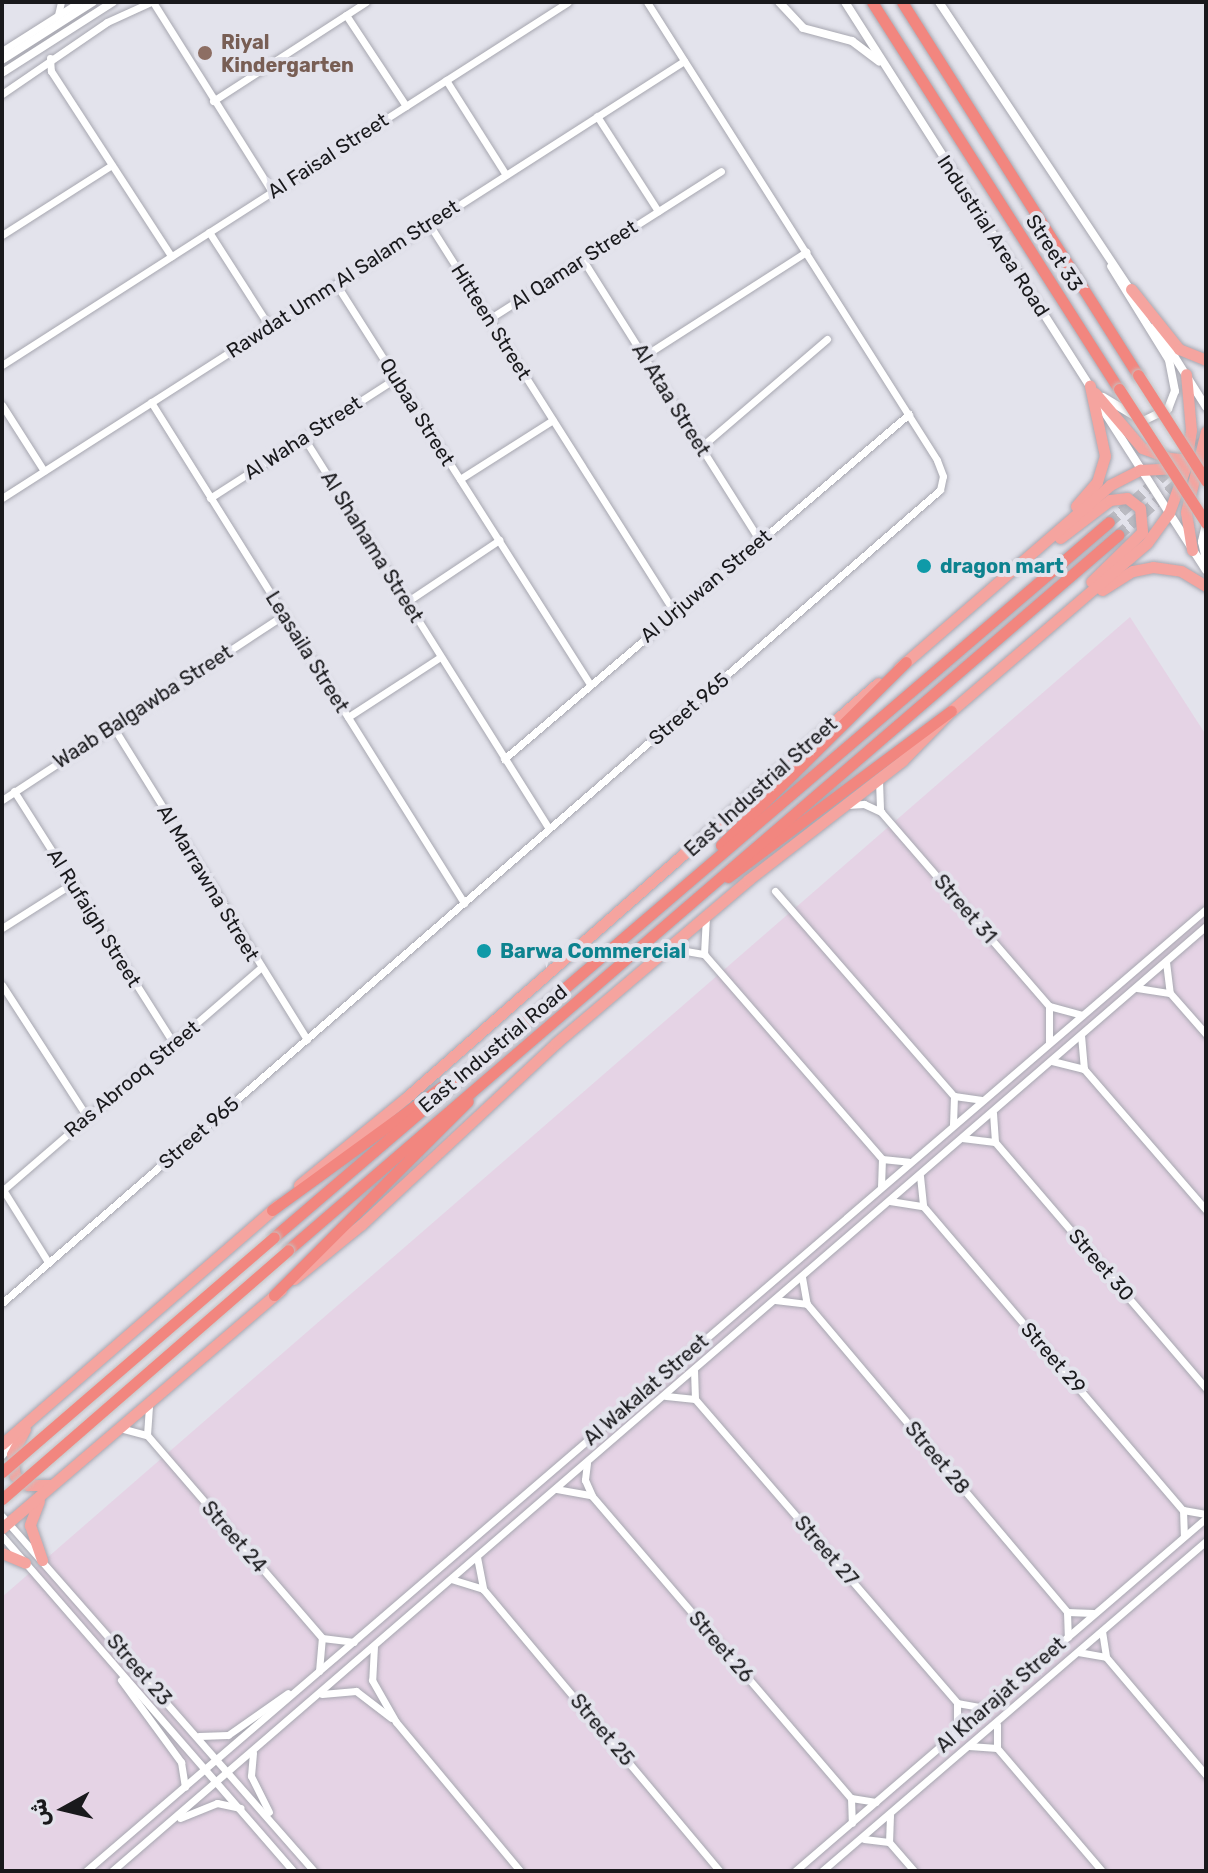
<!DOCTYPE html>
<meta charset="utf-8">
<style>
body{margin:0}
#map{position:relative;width:1208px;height:1873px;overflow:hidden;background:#e3e3ec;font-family:Rubik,Cairo,sans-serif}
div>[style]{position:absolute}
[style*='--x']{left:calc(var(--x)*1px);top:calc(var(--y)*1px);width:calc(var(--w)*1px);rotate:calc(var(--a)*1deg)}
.industrial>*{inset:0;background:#e5d3e5}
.trunk-tunnel>*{height:11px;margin-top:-5.5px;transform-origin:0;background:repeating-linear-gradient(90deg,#bbbbc2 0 11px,transparent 0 16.5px)}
.roads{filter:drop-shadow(0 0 2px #a7a7b0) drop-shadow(0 0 2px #a7a7b0)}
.minor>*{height:7px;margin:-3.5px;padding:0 3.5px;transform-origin:3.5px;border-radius:3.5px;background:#fff}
.tertiary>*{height:8px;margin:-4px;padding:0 4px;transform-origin:4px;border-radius:4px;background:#fff}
.primary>*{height:11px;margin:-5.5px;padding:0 5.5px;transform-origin:5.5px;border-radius:5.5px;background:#f5a49f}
.trunk>*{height:11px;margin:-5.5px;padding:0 5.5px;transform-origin:5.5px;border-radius:5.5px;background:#f2867f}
.bridges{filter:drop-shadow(0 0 2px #c3c3c4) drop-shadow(0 0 2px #c3c3c4)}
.trunk-bridge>*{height:11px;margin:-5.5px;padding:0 5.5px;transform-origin:5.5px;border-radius:5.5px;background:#f2867f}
.dots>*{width:22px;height:22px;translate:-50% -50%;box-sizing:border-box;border:4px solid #e3e3ec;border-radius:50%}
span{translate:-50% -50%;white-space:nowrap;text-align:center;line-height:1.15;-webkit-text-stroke:8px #e3e3ec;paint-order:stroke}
.education-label{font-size:20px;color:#785e54;font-weight:700}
.left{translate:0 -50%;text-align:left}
.street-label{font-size:20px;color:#19191c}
.culture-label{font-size:20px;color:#0d838f;font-weight:700}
.frame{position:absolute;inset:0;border:4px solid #19191c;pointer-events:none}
.north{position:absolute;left:24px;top:1769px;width:80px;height:80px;-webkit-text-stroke:6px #e3e3ec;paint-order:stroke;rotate:262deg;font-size:22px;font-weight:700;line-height:32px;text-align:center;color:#19191c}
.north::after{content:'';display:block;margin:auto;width:28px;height:36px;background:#19191c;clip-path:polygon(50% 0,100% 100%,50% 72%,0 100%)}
</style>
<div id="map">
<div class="industrial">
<div style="clip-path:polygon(1130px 617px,1206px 735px,1206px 1871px,2px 1871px,2px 1597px)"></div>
</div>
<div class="trunk-tunnel">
<div style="--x:1109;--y:522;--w:128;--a:-40.9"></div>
<div style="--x:1118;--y:535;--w:84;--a:-41.1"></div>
</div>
<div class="roads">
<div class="minor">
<div style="--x:153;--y:2;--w:224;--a:57.9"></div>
<div style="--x:58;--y:15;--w:13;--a:-77"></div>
<div style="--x:346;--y:15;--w:109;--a:56.6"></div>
<div style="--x:2;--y:51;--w:91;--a:-32.5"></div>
<div style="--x:50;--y:58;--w:13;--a:86"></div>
<div style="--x:51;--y:71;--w:221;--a:57"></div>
<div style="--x:446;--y:80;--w:112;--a:57.7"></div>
<div style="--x:2;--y:94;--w:127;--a:-34.4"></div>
<div style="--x:107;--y:22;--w:48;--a:-24.4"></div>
<div style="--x:213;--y:101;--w:182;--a:-32.9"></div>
<div style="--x:597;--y:116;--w:113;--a:57.3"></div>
<div style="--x:429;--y:224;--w:460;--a:57.7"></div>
<div style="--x:209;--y:232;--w:112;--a:57.4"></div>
<div style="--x:2;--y:235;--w:130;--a:-32.5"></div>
<div style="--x:583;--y:260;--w:332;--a:57.8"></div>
<div style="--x:336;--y:284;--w:475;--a:57.6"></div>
<div style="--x:489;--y:319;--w:275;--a:-32.5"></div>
<div style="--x:644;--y:356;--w:193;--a:-32.7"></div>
<div style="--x:2;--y:365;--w:672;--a:-32.67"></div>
<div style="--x:151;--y:402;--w:591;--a:58"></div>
<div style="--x:2;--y:405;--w:78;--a:57.5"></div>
<div style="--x:304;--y:438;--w:461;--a:57.9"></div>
<div style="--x:701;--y:447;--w:166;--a:-40.6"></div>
<div style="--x:460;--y:479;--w:110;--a:-32.4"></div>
<div style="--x:2;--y:498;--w:810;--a:-32.65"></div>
<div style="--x:210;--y:498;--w:221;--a:-32.8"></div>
<div style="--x:408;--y:601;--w:110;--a:-33.8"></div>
<div style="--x:348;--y:717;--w:108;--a:-33"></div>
<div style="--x:112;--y:725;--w:370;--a:58.2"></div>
<div style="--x:504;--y:759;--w:532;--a:-40.43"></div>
<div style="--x:879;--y:780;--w:30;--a:88"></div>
<div style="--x:14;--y:791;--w:299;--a:57.7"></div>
<div style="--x:2;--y:800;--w:337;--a:-33.3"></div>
<div style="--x:847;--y:805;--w:17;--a:-3"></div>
<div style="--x:864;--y:804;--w:19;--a:25"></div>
<div style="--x:881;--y:812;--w:257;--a:49.1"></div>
<div style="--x:1049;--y:1006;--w:34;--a:15"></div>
<div style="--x:775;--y:891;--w:272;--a:48.9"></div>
<div style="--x:954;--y:1096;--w:29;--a:92"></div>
<div style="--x:2;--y:928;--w:84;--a:-32.4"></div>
<div style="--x:669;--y:948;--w:36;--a:10"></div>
<div style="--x:704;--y:954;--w:271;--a:49"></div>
<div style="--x:882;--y:1159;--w:27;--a:6"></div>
<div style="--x:704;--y:954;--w:37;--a:-87"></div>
<div style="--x:1166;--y:962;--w:31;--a:83"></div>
<div style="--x:1170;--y:993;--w:55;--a:48.7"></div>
<div style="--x:2;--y:985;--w:157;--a:57.2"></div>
<div style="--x:1137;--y:988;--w:33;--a:9"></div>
<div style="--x:1081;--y:1035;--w:34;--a:85"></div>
<div style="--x:1084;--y:1069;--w:186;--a:49.1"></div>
<div style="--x:1049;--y:1043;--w:37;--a:-90"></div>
<div style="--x:1052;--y:1061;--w:33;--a:14"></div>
<div style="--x:954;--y:1096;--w:28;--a:8"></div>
<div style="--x:993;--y:1113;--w:29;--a:86"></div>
<div style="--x:995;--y:1142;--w:324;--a:49.4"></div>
<div style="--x:962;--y:1138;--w:33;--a:7"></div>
<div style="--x:920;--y:1176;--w:30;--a:84"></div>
<div style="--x:923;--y:1206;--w:400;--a:49.5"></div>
<div style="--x:1183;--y:1510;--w:26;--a:88"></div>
<div style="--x:881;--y:1187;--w:28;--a:-88"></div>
<div style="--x:2;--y:1188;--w:87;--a:58.1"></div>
<div style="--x:3;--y:1190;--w:340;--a:-40.8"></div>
<div style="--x:890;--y:1201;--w:33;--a:9"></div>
<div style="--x:802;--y:1277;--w:27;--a:80"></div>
<div style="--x:807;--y:1304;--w:403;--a:49.8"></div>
<div style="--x:1067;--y:1612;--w:25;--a:88"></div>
<div style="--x:775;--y:1300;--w:32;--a:7"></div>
<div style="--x:2;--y:1303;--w:1241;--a:-40.92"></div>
<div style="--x:940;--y:490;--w:14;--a:-78"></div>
<div style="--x:943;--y:476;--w:17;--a:-111"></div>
<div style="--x:937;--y:460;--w:542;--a:-122.34"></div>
<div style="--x:694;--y:1370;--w:29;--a:88"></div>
<div style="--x:695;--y:1399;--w:401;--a:49.2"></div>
<div style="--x:957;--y:1703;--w:28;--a:10"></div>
<div style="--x:666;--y:1396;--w:29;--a:6"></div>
<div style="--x:120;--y:1428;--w:28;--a:15"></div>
<div style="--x:147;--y:1435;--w:268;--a:49.2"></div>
<div style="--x:322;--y:1638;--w:32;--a:7"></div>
<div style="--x:147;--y:1435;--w:30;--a:-86"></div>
<div style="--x:2;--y:1455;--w:21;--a:-51"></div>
<div style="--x:587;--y:1463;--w:17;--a:97"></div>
<div style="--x:585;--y:1480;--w:17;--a:66"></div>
<div style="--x:592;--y:1496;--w:398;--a:49.4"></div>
<div style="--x:851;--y:1798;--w:25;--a:88"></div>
<div style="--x:556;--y:1489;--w:35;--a:10"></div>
<div style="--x:1183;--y:1510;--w:23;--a:10"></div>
<div style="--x:2;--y:1516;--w:473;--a:48.7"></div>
<div style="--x:2;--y:1536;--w:444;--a:49"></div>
<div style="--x:477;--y:1557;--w:33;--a:79"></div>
<div style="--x:483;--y:1589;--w:368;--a:50"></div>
<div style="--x:451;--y:1579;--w:31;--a:17"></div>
<div style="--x:1067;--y:1612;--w:26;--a:2"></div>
<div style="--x:1102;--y:1631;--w:26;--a:81"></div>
<div style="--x:1106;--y:1657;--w:155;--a:49.7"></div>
<div style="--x:374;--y:1646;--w:34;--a:93"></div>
<div style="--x:372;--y:1680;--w:48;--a:60.3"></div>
<div style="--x:396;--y:1722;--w:194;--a:50.2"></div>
<div style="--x:1078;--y:1652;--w:28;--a:10"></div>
<div style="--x:319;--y:1671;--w:33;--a:-85"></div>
<div style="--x:121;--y:1680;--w:102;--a:53.8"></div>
<div style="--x:181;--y:1762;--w:25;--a:81"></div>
<div style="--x:322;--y:1694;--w:34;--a:-5"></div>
<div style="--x:356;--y:1691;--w:44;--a:37.6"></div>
<div style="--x:997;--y:1725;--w:23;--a:90"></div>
<div style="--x:997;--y:1748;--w:162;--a:49.5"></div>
<div style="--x:957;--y:1732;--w:29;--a:-90"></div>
<div style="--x:199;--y:1736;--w:29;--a:-2"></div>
<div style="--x:228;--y:1735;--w:73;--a:-35"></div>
<div style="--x:969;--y:1746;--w:28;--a:4"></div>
<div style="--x:253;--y:1753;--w:23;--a:95"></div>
<div style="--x:251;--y:1776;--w:40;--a:63.4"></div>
<div style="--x:851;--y:1798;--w:25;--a:9"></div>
<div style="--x:890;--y:1815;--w:27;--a:92"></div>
<div style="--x:889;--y:1842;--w:38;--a:49"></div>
<div style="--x:180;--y:1818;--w:40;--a:-22"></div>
<div style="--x:217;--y:1803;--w:24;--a:12"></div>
<div style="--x:864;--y:1839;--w:25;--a:7"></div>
<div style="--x:86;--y:1871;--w:1476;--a:-40.66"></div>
<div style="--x:112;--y:1871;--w:1446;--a:-40.82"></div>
<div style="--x:795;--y:1871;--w:542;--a:-40.66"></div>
<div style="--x:822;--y:1871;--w:506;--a:-40.67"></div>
</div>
<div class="tertiary">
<div style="--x:779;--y:2;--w:35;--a:47"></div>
<div style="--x:803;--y:28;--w:51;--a:14.9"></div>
<div style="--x:852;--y:41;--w:34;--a:37"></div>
<div style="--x:845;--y:2;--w:460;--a:57.5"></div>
<div style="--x:939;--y:2;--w:348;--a:56.4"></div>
<div style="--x:2;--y:60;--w:108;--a:-32.5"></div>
<div style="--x:2;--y:73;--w:132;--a:-32.6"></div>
<div style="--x:1155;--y:326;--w:96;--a:57.8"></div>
<div style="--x:1103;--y:397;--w:47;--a:31"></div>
<div style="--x:1143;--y:421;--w:28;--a:-26"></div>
<div style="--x:1168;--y:409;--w:19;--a:-69"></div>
<div style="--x:1175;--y:391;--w:32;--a:-101"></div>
<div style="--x:1169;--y:360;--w:110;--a:-121.7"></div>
<div style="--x:1098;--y:402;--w:200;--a:57.3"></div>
<div style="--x:1206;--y:524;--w:18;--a:103"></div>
<div style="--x:1202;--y:542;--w:17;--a:77"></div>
</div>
<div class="primary">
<div style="--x:1131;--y:289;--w:77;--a:51.3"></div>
<div style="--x:1179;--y:349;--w:29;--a:22"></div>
<div style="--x:1095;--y:393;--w:72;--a:49.5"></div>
<div style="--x:1142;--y:448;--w:29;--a:20"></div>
<div style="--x:1169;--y:458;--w:37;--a:5"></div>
<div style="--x:1076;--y:506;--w:32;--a:-49"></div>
<div style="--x:1097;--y:482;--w:27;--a:-73"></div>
<div style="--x:1105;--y:456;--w:72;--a:-102.1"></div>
<div style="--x:1060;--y:538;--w:63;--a:-37.2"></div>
<div style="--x:1110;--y:500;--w:17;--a:-7"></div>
<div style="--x:1127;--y:498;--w:16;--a:38"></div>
<div style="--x:1140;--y:508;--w:24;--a:85"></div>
<div style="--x:1142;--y:532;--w:71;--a:135.6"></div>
<div style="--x:1192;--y:550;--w:38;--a:-99"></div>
<div style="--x:1186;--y:512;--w:83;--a:-76.1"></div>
<div style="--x:1102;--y:590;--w:36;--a:-32"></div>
<div style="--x:1133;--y:571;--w:20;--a:-11"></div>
<div style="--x:1153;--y:567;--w:28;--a:8"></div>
<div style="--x:1181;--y:571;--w:29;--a:31"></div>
<div style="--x:899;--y:668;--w:279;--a:-40.9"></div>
<div style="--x:1110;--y:485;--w:34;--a:-27"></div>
<div style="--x:1140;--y:470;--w:38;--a:-3"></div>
<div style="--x:299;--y:1185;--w:139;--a:-39.2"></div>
<div style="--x:407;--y:1097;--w:627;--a:-41.31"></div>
<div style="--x:294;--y:1279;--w:87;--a:-39"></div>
<div style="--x:362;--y:1224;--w:265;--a:-43"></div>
<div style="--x:556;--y:1043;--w:252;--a:-40.3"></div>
<div style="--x:748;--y:880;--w:195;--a:-37.7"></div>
<div style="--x:902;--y:761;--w:70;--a:-45.6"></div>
<div style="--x:951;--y:711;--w:258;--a:-40.6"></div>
<div style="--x:1147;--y:543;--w:37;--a:-54"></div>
<div style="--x:1169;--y:513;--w:48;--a:-70.4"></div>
<div style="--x:1185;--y:468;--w:38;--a:-81"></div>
<div style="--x:1191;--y:430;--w:56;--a:-95.1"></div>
<div style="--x:25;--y:1429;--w:28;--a:117"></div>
<div style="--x:12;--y:1454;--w:22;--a:82"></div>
<div style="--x:15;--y:1476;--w:16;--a:35"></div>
<div style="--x:28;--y:1485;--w:23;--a:0"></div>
<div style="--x:2;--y:1444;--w:365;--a:-40.9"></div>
<div style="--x:39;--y:1501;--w:26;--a:111"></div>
<div style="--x:30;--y:1525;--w:37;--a:71"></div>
<div style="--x:2;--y:1528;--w:367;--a:-40.5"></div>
<div style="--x:2;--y:1553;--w:25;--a:23"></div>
</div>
<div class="trunk">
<div style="--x:872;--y:2;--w:459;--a:57.5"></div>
<div style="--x:902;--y:2;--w:441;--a:57.7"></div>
<div style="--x:721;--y:845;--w:260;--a:-44.7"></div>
<div style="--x:728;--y:877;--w:278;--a:-36.7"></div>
<div style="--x:272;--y:1210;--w:213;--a:-36"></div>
<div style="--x:274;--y:1237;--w:1099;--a:-40.57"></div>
<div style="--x:288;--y:1250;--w:1096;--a:-40.74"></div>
<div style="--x:274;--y:1295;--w:274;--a:-45"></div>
</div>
</div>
<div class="bridges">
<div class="trunk-bridge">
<div style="--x:1138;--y:375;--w:126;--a:57.3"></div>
<div style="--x:1119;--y:389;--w:160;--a:57"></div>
<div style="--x:2;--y:1472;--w:359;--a:-40.8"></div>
<div style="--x:2;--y:1499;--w:379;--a:-41"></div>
</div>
</div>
<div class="dots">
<div style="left:205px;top:53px;background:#8d6e63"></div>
<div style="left:924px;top:566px;background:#0f9aa8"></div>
<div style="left:484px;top:951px;background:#0f9aa8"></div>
</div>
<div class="education-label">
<span class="left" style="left:221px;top:54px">Riyal<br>Kindergarten</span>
</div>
<div class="street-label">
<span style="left:328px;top:156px;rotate:-33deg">Al Faisal Street</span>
<span style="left:993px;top:236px;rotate:57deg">Industrial Area Road</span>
<span style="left:1054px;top:253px;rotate:57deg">Street 33</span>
<span style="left:574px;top:265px;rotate:-33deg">Al Qamar Street</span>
<span style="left:343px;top:279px;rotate:-33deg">Rawdat Umm Al Salam Street</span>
<span style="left:491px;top:322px;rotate:58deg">Hitteen Street</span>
<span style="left:671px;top:400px;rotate:58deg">Al Ataa Street</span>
<span style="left:417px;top:412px;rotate:58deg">Qubaa Street</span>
<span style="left:303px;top:438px;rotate:-33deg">Al Waha Street</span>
<span style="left:372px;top:547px;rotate:58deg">Al Shahama Street</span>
<span style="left:706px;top:586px;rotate:-40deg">Al Urjuwan Street</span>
<span style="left:307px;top:652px;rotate:58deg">Leasaila Street</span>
<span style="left:143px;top:707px;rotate:-33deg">Waab Balgawba Street</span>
<span style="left:689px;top:709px;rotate:-41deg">Street 965</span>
<span style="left:761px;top:787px;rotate:-42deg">East Industrial Street</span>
<span style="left:208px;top:883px;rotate:59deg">Al Marrawna Street</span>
<span style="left:965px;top:909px;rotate:49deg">Street 31</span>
<span style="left:94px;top:918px;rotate:58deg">Al Rufaigh Street</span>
<span style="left:493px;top:1049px;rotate:-40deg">East Industrial Road</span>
<span style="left:132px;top:1079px;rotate:-40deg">Ras Abrooq Street</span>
<span style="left:199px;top:1133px;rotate:-41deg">Street 965</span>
<span style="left:1101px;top:1265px;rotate:49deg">Street 30</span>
<span style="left:1053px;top:1358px;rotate:49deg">Street 29</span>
<span style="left:646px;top:1390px;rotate:-41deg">Al Wakalat Street</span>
<span style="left:937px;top:1458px;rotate:50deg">Street 28</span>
<span style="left:234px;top:1537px;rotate:49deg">Street 24</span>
<span style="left:826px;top:1551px;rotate:49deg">Street 27</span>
<span style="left:721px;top:1647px;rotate:49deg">Street 26</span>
<span style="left:139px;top:1670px;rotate:49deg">Street 23</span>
<span style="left:1001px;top:1695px;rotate:-41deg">Al Kharajat Street</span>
<span style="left:602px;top:1730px;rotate:50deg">Street 25</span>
</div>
<div class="culture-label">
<span class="left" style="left:940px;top:566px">dragon mart</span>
<span class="left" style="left:500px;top:951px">Barwa Commercial</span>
</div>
<div class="frame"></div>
<div class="north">ش</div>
</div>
